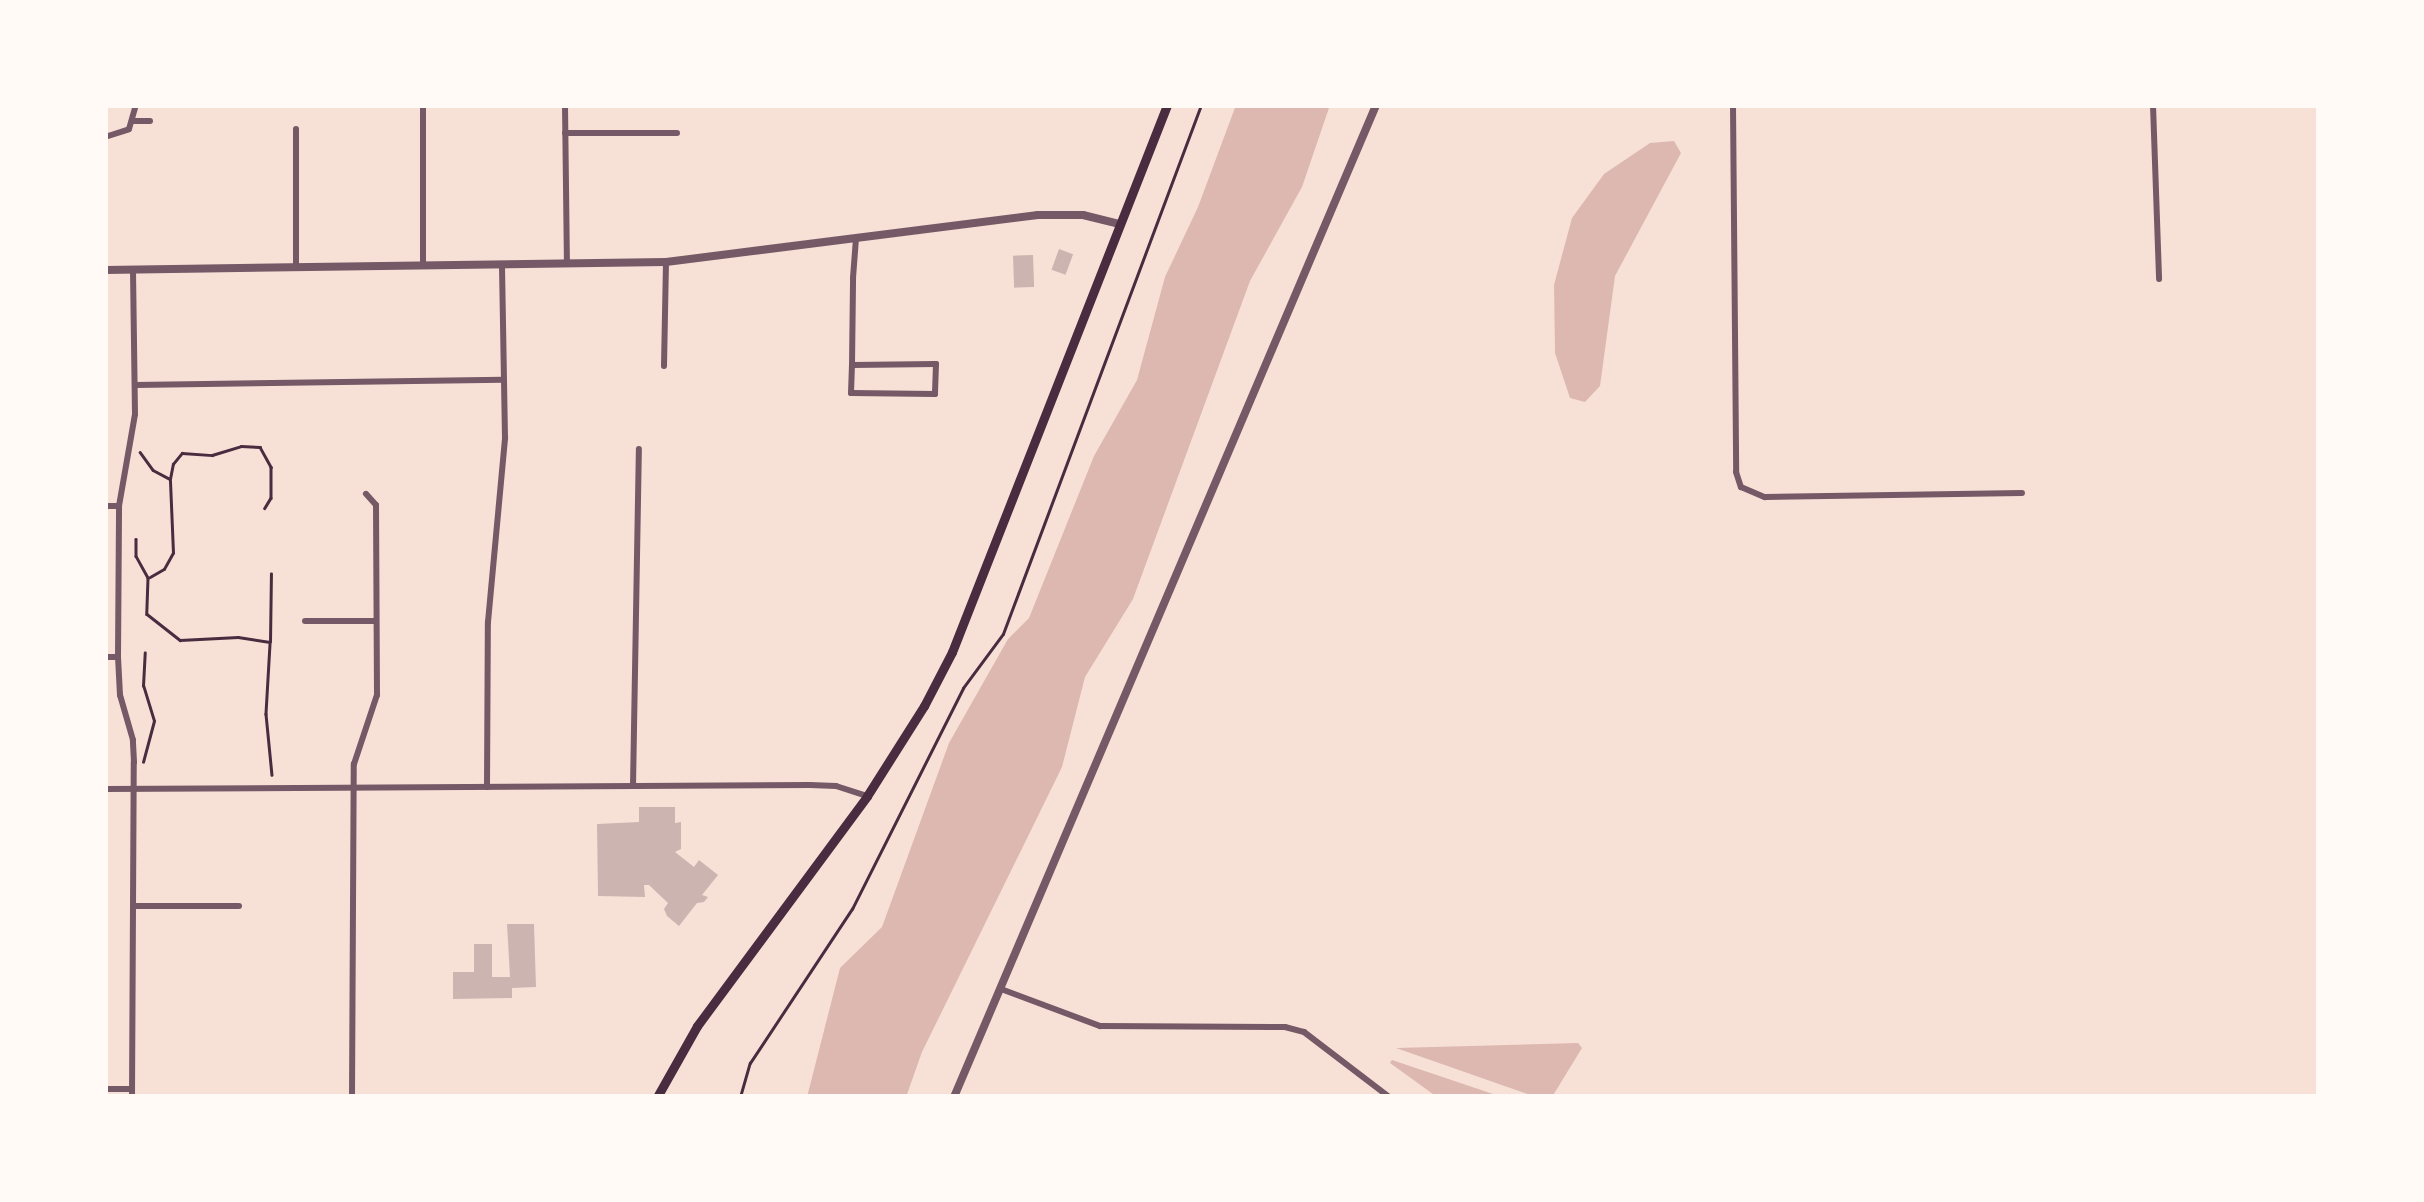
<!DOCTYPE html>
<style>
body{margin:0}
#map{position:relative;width:2424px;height:1202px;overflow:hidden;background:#f7e1d7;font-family:"Golos Text",sans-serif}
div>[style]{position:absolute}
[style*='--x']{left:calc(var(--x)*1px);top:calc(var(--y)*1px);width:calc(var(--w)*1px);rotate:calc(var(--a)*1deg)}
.water>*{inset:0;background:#dcb8b0}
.building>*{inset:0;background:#ccb4b1;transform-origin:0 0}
.path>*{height:2.5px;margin:-1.25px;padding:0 1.25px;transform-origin:1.25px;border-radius:1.25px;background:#4a2c40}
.minor>*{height:6px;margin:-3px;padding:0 3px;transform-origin:3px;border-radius:3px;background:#755966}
.tertiary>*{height:8px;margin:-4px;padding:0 4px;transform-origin:4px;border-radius:4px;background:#755966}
.primary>*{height:9px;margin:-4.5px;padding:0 4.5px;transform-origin:4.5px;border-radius:4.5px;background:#4a2c40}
span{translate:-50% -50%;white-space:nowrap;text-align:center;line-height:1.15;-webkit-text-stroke:8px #fffaf5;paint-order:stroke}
.frame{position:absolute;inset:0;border:108px solid #fffaf5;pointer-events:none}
</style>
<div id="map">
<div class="water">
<div style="clip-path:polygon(1236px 105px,1330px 105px,1302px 187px,1250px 281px,1133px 599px,1085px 677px,1062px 767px,922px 1052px,906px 1097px,807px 1097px,840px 968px,882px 927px,949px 743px,1008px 639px,1029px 618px,1094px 456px,1137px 380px,1165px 277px,1198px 207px)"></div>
<div style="clip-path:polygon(1674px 141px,1681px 153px,1615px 276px,1600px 386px,1585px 402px,1570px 398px,1555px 353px,1554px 285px,1572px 218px,1604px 174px,1650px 143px)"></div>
<div style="clip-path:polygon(1578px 1043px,1582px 1048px,1552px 1097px,1536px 1097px,1396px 1048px)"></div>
<div style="clip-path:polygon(1392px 1060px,1502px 1097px,1437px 1097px,1390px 1063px)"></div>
</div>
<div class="building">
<div style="left:1059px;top:249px;width:15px;height:22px;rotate:20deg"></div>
<div style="left:1033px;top:255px;width:32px;height:20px;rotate:88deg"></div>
<div style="clip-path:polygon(639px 807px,675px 807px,675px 823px,681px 822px,681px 849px,675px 852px,694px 867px,699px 860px,718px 875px,702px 895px,708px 897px,704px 902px,697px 903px,679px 926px,667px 916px,664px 909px,668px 903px,649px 885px,644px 885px,645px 897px,598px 896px,597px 824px,639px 822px)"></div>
<div style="clip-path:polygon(507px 924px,534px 924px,536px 987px,512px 988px,512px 998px,453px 999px,453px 972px,474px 972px,474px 944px,492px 944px,492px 977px,510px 977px)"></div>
</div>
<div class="path">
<div style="--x:140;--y:452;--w:22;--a:54"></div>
<div style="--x:153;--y:470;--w:19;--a:28"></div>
<div style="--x:170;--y:479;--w:15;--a:-79"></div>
<div style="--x:173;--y:464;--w:14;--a:-51"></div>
<div style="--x:182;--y:453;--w:30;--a:4"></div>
<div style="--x:212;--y:455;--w:30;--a:-17"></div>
<div style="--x:241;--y:446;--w:19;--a:3"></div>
<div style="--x:260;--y:447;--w:23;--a:61"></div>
<div style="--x:271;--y:467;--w:31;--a:90"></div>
<div style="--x:271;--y:498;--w:12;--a:121"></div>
<div style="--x:136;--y:539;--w:17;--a:90"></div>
<div style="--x:136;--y:556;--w:25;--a:61"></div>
<div style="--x:148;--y:578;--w:36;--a:92"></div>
<div style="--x:147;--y:614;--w:42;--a:38.2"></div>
<div style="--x:180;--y:640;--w:58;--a:-3"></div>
<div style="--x:238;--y:637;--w:32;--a:9"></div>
<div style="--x:270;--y:642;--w:68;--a:-89.2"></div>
<div style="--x:150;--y:577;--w:16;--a:-30"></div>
<div style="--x:164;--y:569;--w:18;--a:-61"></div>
<div style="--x:173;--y:553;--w:72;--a:-92.4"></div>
<div style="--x:270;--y:644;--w:70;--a:93.3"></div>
<div style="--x:266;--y:714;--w:61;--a:84.4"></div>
<div style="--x:143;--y:762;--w:42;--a:-75"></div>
<div style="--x:154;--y:721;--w:37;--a:-107"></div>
<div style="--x:143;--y:686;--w:33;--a:-87"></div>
<div style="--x:740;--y:1097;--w:35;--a:-74"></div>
<div style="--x:750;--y:1063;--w:185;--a:-56.5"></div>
<div style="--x:852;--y:909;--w:247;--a:-63.3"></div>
<div style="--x:963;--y:688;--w:67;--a:-53.5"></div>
<div style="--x:1003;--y:634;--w:565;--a:-69.48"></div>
</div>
<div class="minor">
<div style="--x:423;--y:105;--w:159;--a:90"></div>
<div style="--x:565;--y:105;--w:156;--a:89.3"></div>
<div style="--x:1733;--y:105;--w:367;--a:89.5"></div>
<div style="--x:1736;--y:472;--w:16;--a:72"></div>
<div style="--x:1741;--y:487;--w:26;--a:23"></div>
<div style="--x:1765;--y:497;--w:257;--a:-0.9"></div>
<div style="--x:2153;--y:105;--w:174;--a:88"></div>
<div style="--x:134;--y:121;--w:16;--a:0"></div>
<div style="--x:296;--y:129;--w:138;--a:90"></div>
<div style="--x:565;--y:133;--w:112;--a:0"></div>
<div style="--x:105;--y:137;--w:25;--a:-18"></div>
<div style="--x:129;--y:129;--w:25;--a:-74"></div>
<div style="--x:852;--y:365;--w:84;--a:-0.7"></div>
<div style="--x:936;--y:364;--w:30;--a:92"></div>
<div style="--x:935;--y:394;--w:84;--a:-179.3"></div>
<div style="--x:851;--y:393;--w:28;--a:-88"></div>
<div style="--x:852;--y:365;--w:87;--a:-89.3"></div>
<div style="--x:853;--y:278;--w:40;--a:-85.7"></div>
<div style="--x:664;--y:366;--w:104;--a:-88.9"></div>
<div style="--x:135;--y:385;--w:368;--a:-0.8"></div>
<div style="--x:105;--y:506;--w:14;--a:0"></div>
<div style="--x:305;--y:621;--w:71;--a:0"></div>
<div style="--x:105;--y:657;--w:13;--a:0"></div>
<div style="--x:633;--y:786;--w:337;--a:-89"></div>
<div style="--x:487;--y:787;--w:165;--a:-89.7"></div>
<div style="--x:488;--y:622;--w:185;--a:-84.7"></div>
<div style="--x:505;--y:438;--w:174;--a:-91"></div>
<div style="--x:105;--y:789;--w:705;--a:-0.33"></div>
<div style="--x:810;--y:785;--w:26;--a:2"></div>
<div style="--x:836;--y:786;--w:33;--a:18"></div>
<div style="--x:134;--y:906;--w:105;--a:0"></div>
<div style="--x:1001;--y:989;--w:106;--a:20.5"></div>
<div style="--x:1100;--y:1026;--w:185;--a:0.3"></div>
<div style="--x:1285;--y:1027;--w:20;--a:15"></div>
<div style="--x:1304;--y:1032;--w:107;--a:37.4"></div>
<div style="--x:105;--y:1089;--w:27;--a:0"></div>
<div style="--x:132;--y:1097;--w:335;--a:-89.7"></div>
<div style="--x:134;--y:762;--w:22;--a:-93"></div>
<div style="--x:133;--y:740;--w:47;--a:-106.1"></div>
<div style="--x:120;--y:695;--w:38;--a:-93"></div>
<div style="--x:118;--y:657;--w:151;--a:-89.6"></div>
<div style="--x:119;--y:506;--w:93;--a:-80.1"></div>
<div style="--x:135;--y:414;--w:144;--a:-90.8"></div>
<div style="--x:352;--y:1097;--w:333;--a:-89.7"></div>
<div style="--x:354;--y:764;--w:73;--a:-71.6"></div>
<div style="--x:377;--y:695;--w:190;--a:-90.3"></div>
<div style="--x:376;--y:505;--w:15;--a:-132"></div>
</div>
<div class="tertiary">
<div style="--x:105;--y:270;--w:561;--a:-0.82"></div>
<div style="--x:666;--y:262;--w:375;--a:-7.2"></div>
<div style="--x:1038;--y:215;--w:45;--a:0"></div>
<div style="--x:1083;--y:215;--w:38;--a:14"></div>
<div style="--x:954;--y:1097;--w:1078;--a:-66.95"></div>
</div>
<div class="primary">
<div style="--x:657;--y:1097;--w:81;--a:-60.6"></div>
<div style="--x:697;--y:1026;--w:286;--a:-53.5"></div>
<div style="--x:867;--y:796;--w:107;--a:-57.7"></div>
<div style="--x:924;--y:706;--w:61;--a:-62.6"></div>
<div style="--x:952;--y:652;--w:588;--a:-68.54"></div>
</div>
<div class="frame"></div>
</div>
